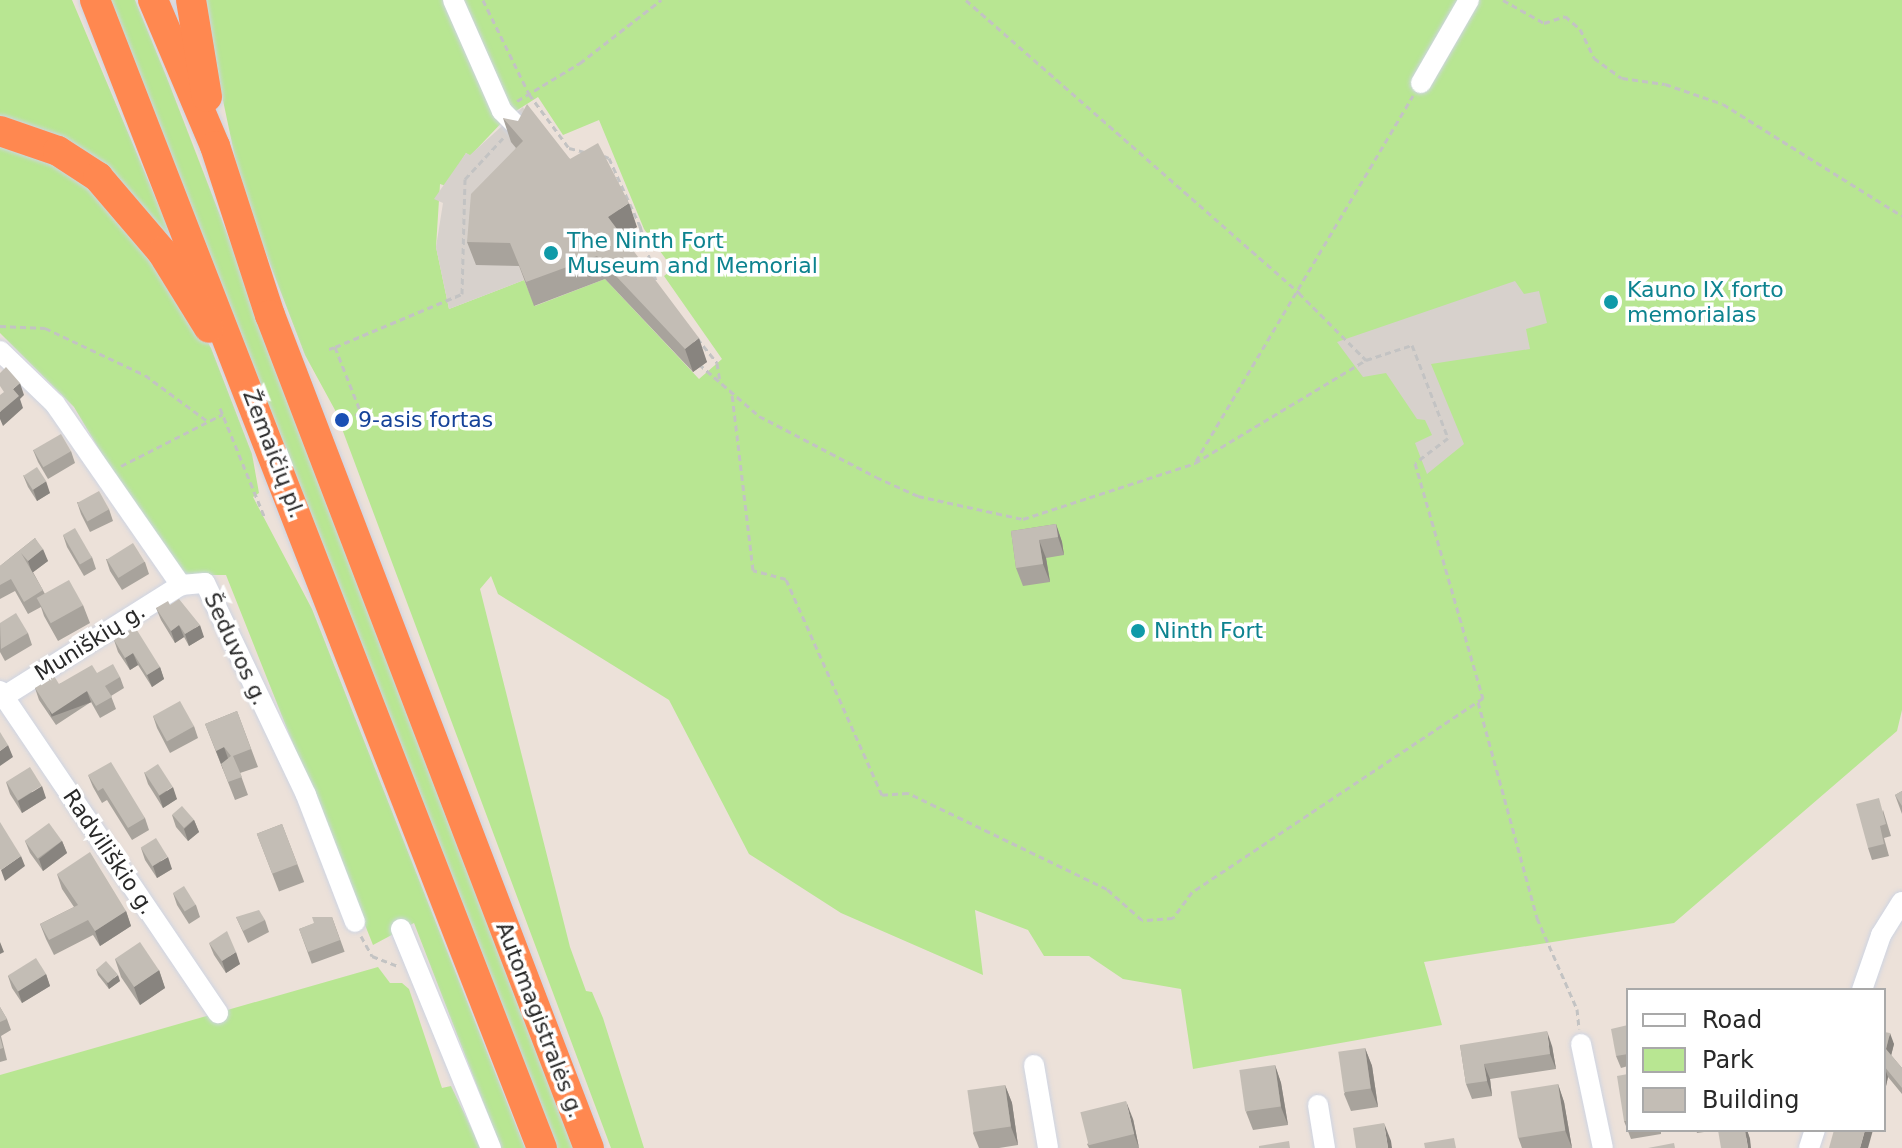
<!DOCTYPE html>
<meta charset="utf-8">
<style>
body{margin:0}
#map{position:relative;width:1902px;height:1148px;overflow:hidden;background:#ece1d9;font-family:"DejaVu Sans",sans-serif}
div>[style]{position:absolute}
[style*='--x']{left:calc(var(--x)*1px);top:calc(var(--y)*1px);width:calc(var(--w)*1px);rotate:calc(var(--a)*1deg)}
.green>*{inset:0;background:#b8e692}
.plaza>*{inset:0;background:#d7d1cc}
.path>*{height:3px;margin-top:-1.5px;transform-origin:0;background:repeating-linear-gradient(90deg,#c3c3c3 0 6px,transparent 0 10px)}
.roads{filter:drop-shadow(0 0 2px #ced4e2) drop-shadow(0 0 2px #ced4e2)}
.minor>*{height:20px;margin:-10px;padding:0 10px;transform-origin:10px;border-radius:10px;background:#fff}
.highway>*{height:30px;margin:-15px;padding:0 15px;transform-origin:15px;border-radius:15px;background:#ff8850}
.wall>*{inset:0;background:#a8a39c;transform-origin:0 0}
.shaded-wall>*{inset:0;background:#88847f;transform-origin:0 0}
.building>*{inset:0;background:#c3bdb5;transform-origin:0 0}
.dots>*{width:22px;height:22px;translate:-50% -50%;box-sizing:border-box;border:4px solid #fff;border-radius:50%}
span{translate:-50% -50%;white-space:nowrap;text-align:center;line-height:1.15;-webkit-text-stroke:7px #fff;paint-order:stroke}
.culture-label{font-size:22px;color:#0d838f}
.left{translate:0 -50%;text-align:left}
.transit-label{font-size:22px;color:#164399}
.street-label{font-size:22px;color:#282828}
.legend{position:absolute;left:1626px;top:988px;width:260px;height:144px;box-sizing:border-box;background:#fff;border:2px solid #a9a9a9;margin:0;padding:10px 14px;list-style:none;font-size:24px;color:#282828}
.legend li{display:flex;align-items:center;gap:16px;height:40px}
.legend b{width:40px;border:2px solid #a9a9a9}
</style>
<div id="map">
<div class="green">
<div style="clip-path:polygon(0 0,72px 0,181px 258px,149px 225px,0 125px)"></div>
<div style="clip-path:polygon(110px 0,135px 0,167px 78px,580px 1148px,555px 1148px)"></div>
<div style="clip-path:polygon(evenodd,202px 0,1902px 0,1902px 710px,1897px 731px,1674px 923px,1424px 962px,1442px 1025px,1193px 1069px,1181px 989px,1123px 979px,1089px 956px,1044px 956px,1028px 930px,975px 910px,983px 975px,841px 913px,749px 854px,669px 700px,498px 594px,491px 576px,480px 589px,570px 947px,586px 991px,592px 992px,603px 1018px,644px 1148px,611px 1148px,335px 410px,305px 355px,242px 191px,202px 0,538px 97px,563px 135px,599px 120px,644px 229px,673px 269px,664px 276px,722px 359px,699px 379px,605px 279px,535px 306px,524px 280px,449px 309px,436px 247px,440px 184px,446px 186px,466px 153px,470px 156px,508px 116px,538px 97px)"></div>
<div style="clip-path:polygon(0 138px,89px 178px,180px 293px,211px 348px,252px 454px,259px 493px,253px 497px,312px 609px,525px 1148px,501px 1148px,414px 923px,373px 945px,226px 575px,174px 575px,74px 407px,0 333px)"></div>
<div style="clip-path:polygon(378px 967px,390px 983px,402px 983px,409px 989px,442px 1088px,451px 1086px,481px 1148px,0 1148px,0 1075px)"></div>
</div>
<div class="plaza">
<div style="clip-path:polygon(523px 107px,532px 124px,519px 266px,524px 280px,449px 309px,436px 247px,443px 203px,434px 199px,466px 153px,470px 155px)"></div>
<div style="clip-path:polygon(1515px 281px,1524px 294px,1539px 291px,1547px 323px,1526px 329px,1530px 349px,1431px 364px,1464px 444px,1427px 474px,1415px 443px,1432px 435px,1425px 420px,1417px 419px,1386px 373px,1363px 377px,1337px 342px)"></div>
</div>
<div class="path">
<div style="--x:483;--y:0;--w:105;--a:63.9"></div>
<div style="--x:529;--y:94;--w:67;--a:53.5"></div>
<div style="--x:569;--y:148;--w:16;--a:14"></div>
<div style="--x:966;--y:0;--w:444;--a:41.3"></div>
<div style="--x:1299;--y:293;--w:95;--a:45"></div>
<div style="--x:1503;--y:0;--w:47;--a:29.3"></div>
<div style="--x:1544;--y:23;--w:22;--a:-18"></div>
<div style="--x:1565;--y:16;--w:20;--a:41"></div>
<div style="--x:1580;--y:29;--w:32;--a:64"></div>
<div style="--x:1594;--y:58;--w:34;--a:36"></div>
<div style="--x:1622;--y:78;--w:43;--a:7.9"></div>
<div style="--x:1665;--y:84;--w:61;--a:19"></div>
<div style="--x:1723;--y:104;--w:211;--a:32"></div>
<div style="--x:517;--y:101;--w:74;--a:-31.1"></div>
<div style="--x:580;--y:63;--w:103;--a:-37.9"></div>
<div style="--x:604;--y:156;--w:5;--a:22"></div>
<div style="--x:609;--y:158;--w:75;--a:65.5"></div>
<div style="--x:640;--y:226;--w:60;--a:73.7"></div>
<div style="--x:0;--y:326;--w:45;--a:2.5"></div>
<div style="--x:45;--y:328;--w:110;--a:25.2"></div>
<div style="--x:145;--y:375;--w:76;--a:36.4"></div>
<div style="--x:697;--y:338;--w:32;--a:51"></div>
<div style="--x:717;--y:363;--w:20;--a:81"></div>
<div style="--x:335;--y:347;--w:138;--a:-22.7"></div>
<div style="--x:462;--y:294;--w:115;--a:-88.5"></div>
<div style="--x:465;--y:179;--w:56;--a:-47.2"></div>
<div style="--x:329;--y:349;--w:6;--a:-18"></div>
<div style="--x:335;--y:347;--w:71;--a:68.5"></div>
<div style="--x:361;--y:413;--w:20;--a:160"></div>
<div style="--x:699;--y:364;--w:79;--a:40.9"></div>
<div style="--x:759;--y:416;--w:132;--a:27.5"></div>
<div style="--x:876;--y:477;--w:46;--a:24.3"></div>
<div style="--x:918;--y:496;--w:107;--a:12.4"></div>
<div style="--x:1023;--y:519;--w:181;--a:-18"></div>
<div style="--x:1195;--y:463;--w:200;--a:-31.1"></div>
<div style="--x:1366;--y:360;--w:48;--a:-18.1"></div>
<div style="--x:1412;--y:345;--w:100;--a:68.8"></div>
<div style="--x:1448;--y:438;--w:41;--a:142.9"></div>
<div style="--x:1415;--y:463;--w:245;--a:73.9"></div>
<div style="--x:1483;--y:698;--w:350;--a:146.3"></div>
<div style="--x:1192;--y:892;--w:32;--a:126"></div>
<div style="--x:1173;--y:918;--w:31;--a:176"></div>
<div style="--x:1142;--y:920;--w:47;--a:-138.5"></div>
<div style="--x:1107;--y:889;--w:221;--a:-154.2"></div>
<div style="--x:908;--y:793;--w:26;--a:176"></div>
<div style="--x:882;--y:795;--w:236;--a:-114"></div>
<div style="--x:786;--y:579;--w:34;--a:-165"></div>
<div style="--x:753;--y:570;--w:178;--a:-96.8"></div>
<div style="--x:220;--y:408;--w:117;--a:67.8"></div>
<div style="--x:1196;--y:461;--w:425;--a:-59.3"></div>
<div style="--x:121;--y:466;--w:114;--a:-27"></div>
<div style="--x:1478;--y:702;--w:224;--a:74.7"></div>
<div style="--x:1537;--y:918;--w:99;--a:66.3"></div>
<div style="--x:1577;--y:1009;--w:20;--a:84"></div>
<div style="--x:361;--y:936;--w:23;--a:61"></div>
<div style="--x:372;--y:956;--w:28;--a:21"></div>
</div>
<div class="roads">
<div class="minor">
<div style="--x:453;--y:0;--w:121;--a:66.2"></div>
<div style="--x:502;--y:111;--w:30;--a:45"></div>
<div style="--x:1421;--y:83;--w:96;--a:-60"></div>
<div style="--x:0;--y:351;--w:76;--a:43.9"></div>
<div style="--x:55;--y:404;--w:221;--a:55.2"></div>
<div style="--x:0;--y:691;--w:389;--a:55.9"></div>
<div style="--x:0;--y:699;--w:214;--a:-32.2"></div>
<div style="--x:181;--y:585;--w:24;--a:-5"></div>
<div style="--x:205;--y:583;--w:235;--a:64.5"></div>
<div style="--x:306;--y:795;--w:136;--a:68.9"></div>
<div style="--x:401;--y:929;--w:237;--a:67.7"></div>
<div style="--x:1862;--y:990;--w:58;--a:-70.9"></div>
<div style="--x:1881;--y:935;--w:39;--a:-58"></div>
<div style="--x:1581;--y:1044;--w:106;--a:78.1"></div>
<div style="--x:1034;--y:1065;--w:84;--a:80.4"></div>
<div style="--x:1318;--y:1105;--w:44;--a:80.8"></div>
<div style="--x:1809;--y:1148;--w:19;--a:-72"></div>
</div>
<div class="highway">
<div style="--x:95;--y:0;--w:1232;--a:68.73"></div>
<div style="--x:153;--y:0;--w:159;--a:67"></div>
<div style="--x:215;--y:146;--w:178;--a:72"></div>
<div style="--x:270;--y:315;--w:892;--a:69.05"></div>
<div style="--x:191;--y:0;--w:98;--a:80.6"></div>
<div style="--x:0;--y:131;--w:61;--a:19"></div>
<div style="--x:58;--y:151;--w:48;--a:33"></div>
<div style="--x:98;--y:177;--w:99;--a:49.5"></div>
<div style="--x:162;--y:252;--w:89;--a:58.3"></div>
</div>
</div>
<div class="wall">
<div style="clip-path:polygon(503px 118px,570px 159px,637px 227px,622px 236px,707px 362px,693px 372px,605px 279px,534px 306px,519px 266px,476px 265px,467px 242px,516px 148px,511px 142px)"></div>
<div style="clip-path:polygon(33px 450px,71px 451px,75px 463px,48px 479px,38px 462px)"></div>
<div style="clip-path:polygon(23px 475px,50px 493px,37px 501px,28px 487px)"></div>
<div style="clip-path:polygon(77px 502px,109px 509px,113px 521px,90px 532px,81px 514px)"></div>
<div style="clip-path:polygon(1056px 524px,1062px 542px,1064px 555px,1046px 558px,1050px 582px,1023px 586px,1016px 568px,1011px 531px)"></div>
<div style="clip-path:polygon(63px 535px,92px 557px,96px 569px,84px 576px,67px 547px)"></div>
<div style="clip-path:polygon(35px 538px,48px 561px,33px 572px,45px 594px,83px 605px,90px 623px,58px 641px,44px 616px,41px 607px,28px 614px,15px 591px,0 599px,0 566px)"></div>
<div style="clip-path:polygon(106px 559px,145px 562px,149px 574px,122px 590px,110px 571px)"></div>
<div style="clip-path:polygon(170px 605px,204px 637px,189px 646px,184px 637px,175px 643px,161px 620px,156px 608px)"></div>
<div style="clip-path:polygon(0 623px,28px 633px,32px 645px,5px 661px,0 652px)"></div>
<div style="clip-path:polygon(114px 640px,160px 667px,164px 679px,152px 687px,138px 665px,130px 670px,118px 652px)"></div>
<div style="clip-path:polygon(97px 673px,120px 677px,124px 688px,111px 696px,116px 709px,100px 718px,91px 702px,56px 725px,39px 700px,35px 688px,59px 684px)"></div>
<div style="clip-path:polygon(237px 711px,258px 767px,240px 773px,248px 795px,235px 800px,205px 724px)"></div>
<div style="clip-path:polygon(153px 716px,194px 726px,198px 738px,170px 753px,157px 728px)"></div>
<div style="clip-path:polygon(144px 772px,177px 799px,163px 808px,148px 784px)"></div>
<div style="clip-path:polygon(88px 775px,145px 818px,149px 830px,132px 840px,107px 800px,102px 803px,93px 787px)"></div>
<div style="clip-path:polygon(6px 782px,46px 798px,22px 813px,10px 794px)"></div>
<div style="clip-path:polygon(1902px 791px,1902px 814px,1895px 795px)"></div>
<div style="clip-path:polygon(1883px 810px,1891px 836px,1884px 838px,1889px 856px,1872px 860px,1868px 848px)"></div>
<div style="clip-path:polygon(172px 815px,194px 820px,199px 832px,188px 841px,176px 827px)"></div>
<div style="left:282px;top:824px;width:62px;height:27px;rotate:69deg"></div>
<div style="clip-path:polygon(25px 841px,62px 841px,67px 853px,43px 871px,30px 853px)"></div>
<div style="clip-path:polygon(141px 848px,172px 869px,157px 878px,145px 860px)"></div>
<div style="clip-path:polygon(57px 874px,126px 911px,131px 926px,100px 946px,93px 935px,54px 955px,46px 939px,40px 924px,74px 907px,62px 889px)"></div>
<div style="clip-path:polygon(173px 893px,196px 905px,200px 917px,189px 924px,177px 905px)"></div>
<div style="clip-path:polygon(236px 917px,265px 920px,269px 932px,248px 943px)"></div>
<div style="left:332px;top:917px;width:37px;height:35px;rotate:70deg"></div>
<div style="clip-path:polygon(209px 943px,240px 964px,226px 973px,214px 955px)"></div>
<div style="clip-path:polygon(115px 959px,159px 970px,165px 988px,140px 1005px,121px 977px)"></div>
<div style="clip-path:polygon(96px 969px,120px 981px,109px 989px,98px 975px)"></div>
<div style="clip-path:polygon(46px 974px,50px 986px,22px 1003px,12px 988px,8px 976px)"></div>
<div style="clip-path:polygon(0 1007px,7px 1019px,11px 1030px,1px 1036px,7px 1060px,0 1062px)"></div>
<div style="clip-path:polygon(1628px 1025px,1628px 1066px,1621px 1068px,1616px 1056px)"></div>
<div style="clip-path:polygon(1884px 1032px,1894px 1044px,1891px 1055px,1902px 1068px,1902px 1094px,1888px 1077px,1886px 1086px,1884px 1083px)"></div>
<div style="clip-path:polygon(1460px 1045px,1552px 1046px,1556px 1069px,1490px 1079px,1492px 1096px,1472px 1099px,1466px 1084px)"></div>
<div style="clip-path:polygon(1365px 1048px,1372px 1066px,1378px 1107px,1351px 1111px,1344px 1094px)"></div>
<div style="clip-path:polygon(1275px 1065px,1281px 1083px,1288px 1125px,1253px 1130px,1246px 1112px)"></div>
<div style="clip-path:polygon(1628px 1074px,1628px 1130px,1661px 1130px,1661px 1134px,1631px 1139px,1624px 1121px)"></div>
<div style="clip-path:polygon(1558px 1084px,1564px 1102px,1572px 1148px,1522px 1148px,1518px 1137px)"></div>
<div style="clip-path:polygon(1005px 1085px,1012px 1103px,1018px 1145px,999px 1148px,979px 1148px,973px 1133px)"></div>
<div style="clip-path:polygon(1133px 1119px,1139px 1148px,1089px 1148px,1087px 1144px)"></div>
<div style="clip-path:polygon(1696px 1130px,1747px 1130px,1750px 1139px,1718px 1130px,1697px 1133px)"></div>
</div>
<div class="shaded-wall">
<div style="clip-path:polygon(629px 203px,637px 227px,616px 240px,608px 217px)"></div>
<div style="clip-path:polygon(699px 338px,707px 362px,693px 372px,685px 349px)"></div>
<div style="clip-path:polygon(20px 383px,24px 395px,20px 399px,23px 408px,3px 426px,0 419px,0 412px,13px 389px)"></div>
<div style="clip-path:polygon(46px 481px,50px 493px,37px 501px,33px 489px)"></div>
<div style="clip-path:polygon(1056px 524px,1062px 542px,1064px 555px,1058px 537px)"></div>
<div style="clip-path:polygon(1039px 540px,1046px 558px,1050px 582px,1043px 564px)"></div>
<div style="clip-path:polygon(43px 549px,48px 561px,32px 573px,28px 561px)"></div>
<div style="clip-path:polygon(179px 625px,184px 637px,175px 643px,171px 631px)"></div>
<div style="clip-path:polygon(200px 625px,204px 637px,189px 646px,185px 634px)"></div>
<div style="clip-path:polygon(133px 653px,138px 665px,130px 670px,125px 658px)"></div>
<div style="clip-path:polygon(160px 667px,164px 679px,152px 687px,147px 675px)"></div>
<div style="left:87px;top:691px;width:12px;height:42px;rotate:70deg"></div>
<div style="clip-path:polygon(8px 745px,13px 757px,0 766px,0 751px)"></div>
<div style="clip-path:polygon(224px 747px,230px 764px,223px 769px,216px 751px)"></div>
<div style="clip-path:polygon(42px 786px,46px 798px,22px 813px,18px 801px)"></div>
<div style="clip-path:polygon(173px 787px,177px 799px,163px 808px,159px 796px)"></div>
<div style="clip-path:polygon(194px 820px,199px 832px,188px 841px,184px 829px)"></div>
<div style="clip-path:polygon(62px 841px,67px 853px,43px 871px,39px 859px)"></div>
<div style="clip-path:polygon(21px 856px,25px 866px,5px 881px,1px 870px)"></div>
<div style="clip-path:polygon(168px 857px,172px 869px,157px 878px,153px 866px)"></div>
<div style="clip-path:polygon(126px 911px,131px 926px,100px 946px,95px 931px)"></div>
<div style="clip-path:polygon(0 942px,4px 952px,0 954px)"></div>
<div style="clip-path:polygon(236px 952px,240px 964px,226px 973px,222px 961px)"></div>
<div style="clip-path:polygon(159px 970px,165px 988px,140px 1005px,134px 987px)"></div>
<div style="clip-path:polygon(46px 974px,50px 986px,22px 1003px,18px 991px)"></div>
<div style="clip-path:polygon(118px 975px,120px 981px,109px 989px,107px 983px)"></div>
<div style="clip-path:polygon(1547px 1031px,1552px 1046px,1556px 1069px,1550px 1054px)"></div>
<div style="clip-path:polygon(1890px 1033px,1894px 1044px,1890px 1060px,1886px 1049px)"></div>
<div style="clip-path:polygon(1365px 1048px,1372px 1066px,1378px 1107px,1371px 1089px)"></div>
<div style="clip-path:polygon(1484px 1064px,1490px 1079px,1492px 1096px,1487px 1081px)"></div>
<div style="clip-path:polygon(1275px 1065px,1281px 1083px,1288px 1125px,1281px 1107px)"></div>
<div style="clip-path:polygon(1884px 1066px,1888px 1077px,1886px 1086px,1884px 1080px)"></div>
<div style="clip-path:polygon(1558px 1084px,1564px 1102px,1572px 1148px,1565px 1130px)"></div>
<div style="clip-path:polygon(1005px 1085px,1012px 1103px,1018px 1145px,1011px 1127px)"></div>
<div style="clip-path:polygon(1126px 1101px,1133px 1119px,1139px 1148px,1134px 1134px)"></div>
<div style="clip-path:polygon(1384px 1123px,1391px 1141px,1392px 1148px,1388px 1148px)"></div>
<div style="clip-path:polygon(1745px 1130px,1747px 1130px,1750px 1139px,1751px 1148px,1748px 1148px)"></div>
<div style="clip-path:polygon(1865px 1130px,1873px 1130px,1868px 1148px,1860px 1148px)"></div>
</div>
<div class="building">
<div style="clip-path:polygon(527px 104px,570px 159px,598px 143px,629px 203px,608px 217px,699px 338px,685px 349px,597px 256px,526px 282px,510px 243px,467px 242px,471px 194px,523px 141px,503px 118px,518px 121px)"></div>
<div style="clip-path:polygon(6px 367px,20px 383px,13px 389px,19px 396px,0 412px,0 395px,4px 392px,0 386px,0 373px)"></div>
<div style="left:61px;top:434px;width:20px;height:32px;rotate:60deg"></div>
<div style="left:37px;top:467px;width:17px;height:16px;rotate:57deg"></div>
<div style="left:99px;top:491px;width:21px;height:25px;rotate:61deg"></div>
<div style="clip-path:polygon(1056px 524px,1058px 537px,1039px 540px,1043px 564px,1016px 568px,1011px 531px)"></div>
<div style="left:75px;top:528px;width:34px;height:14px;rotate:60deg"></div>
<div style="clip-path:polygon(35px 538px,43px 549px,28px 561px,21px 553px,43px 590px,24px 602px,11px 579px,0 585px,0 566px)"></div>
<div style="left:133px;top:543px;width:22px;height:31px;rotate:58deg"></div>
<div style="left:69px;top:580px;width:29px;height:37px;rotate:61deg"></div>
<div style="clip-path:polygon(179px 599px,200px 625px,185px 634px,179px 625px,171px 631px,156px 608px,168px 601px,170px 605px)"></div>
<div style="clip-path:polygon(16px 613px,28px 633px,1px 649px,0 623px)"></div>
<div style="clip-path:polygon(135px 627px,160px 667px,147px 675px,133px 653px,125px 658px,114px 640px)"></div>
<div style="clip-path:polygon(113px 664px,120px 677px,105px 686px,112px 697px,96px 706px,87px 691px,52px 714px,35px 688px,54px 676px,59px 684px,92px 665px,97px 673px)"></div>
<div style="left:180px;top:701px;width:29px;height:31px;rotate:61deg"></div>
<div style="clip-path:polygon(237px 711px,251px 749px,233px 756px,242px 777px,228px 782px,221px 764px,231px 756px,224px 747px,216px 751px,205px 724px)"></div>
<div style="clip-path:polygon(0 732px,8px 745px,0 751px)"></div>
<div style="clip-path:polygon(111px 762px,145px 818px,128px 828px,103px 788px,98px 791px,88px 775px)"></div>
<div style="left:158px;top:764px;width:27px;height:16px;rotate:57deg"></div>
<div style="left:30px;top:767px;width:22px;height:28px;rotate:58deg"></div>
<div style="clip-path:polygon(1902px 791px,1902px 806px,1895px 795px)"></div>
<div style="clip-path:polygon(1879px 798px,1886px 824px,1880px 826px,1884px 844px,1868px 848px,1856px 804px)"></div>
<div style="left:182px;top:806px;width:18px;height:13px;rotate:49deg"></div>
<div style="clip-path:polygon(0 822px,21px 856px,1px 870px,0 869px)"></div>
<div style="left:49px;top:823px;width:22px;height:30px;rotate:54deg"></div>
<div style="left:282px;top:824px;width:43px;height:27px;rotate:69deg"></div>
<div style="left:156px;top:838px;width:22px;height:18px;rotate:58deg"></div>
<div style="clip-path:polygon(90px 852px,126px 911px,95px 931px,88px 920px,49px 940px,40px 924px,78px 905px,57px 874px)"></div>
<div style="left:184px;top:886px;width:22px;height:13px;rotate:58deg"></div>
<div style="clip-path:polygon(259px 910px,265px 920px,243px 931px,236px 917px)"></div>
<div style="clip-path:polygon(312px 917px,332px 917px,340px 940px,308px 952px,299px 929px,314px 923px)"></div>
<div style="clip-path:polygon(227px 931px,236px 952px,222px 961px,209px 943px)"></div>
<div style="left:140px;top:942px;width:34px;height:30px;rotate:56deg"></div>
<div style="left:36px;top:958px;width:19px;height:33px;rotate:58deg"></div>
<div style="left:106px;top:961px;width:18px;height:13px;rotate:49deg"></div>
<div style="clip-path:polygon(0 1007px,7px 1019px,0 1022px)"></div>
<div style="clip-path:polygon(1628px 1025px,1628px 1054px,1616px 1056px,1611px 1029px)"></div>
<div style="clip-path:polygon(1547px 1031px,1550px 1054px,1484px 1064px,1487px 1081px,1466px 1084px,1460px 1045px)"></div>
<div style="clip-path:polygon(1884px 1032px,1890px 1033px,1886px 1049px,1902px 1068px,1902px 1088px,1884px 1066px,1884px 1068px)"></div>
<div style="clip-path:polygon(0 1037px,3px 1048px,0 1049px)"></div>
<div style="left:1365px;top:1048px;width:41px;height:27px;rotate:82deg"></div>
<div style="left:1275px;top:1065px;width:42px;height:36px;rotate:82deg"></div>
<div style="clip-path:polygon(1628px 1074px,1628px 1121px,1624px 1121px,1617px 1076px)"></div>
<div style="left:1558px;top:1084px;width:47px;height:48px;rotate:81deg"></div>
<div style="left:1005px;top:1085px;width:42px;height:38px;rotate:82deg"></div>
<div style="left:1126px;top:1101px;width:34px;height:47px;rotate:76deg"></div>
<div style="clip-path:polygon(1384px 1123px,1388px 1148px,1356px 1148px,1353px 1128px)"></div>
<div style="clip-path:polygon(1718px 1130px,1745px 1130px,1748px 1148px,1721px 1148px)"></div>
<div style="clip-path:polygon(1834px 1130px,1865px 1130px,1860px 1148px,1829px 1148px)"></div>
<div style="clip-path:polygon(1454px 1138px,1456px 1148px,1425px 1148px,1424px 1143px)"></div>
<div style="clip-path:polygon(1289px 1141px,1290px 1148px,1259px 1148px,1259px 1146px)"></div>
<div style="clip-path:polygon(1674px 1143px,1675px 1148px,1648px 1148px)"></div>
</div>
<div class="dots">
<div style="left:551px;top:253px;background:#0f9aa8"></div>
<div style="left:1611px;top:302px;background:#0f9aa8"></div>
<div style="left:342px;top:420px;background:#1a4fb4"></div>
<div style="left:1138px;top:631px;background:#0f9aa8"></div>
</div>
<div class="culture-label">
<span class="left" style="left:567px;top:253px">The Ninth Fort<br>Museum and Memorial</span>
<span class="left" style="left:1627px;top:302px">Kauno IX forto<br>memorialas</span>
<span class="left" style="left:1154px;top:631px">Ninth Fort</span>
</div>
<div class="transit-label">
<span class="left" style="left:358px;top:420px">9-asis fortas</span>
</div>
<div class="street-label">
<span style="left:274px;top:454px;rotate:69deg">Žemaičių pl.</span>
<span style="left:90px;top:642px;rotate:-32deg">Muniškių g.</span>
<span style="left:236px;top:649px;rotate:65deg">Šeduvos g.</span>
<span style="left:109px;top:852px;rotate:56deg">Radviliškio g.</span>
<span style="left:540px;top:1020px;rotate:69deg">Automagistralės g.</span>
</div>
<ul class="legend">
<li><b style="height:10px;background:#fff"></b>Road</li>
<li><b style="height:22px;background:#b8e692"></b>Park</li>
<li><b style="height:22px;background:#c3bdb5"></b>Building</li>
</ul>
</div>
